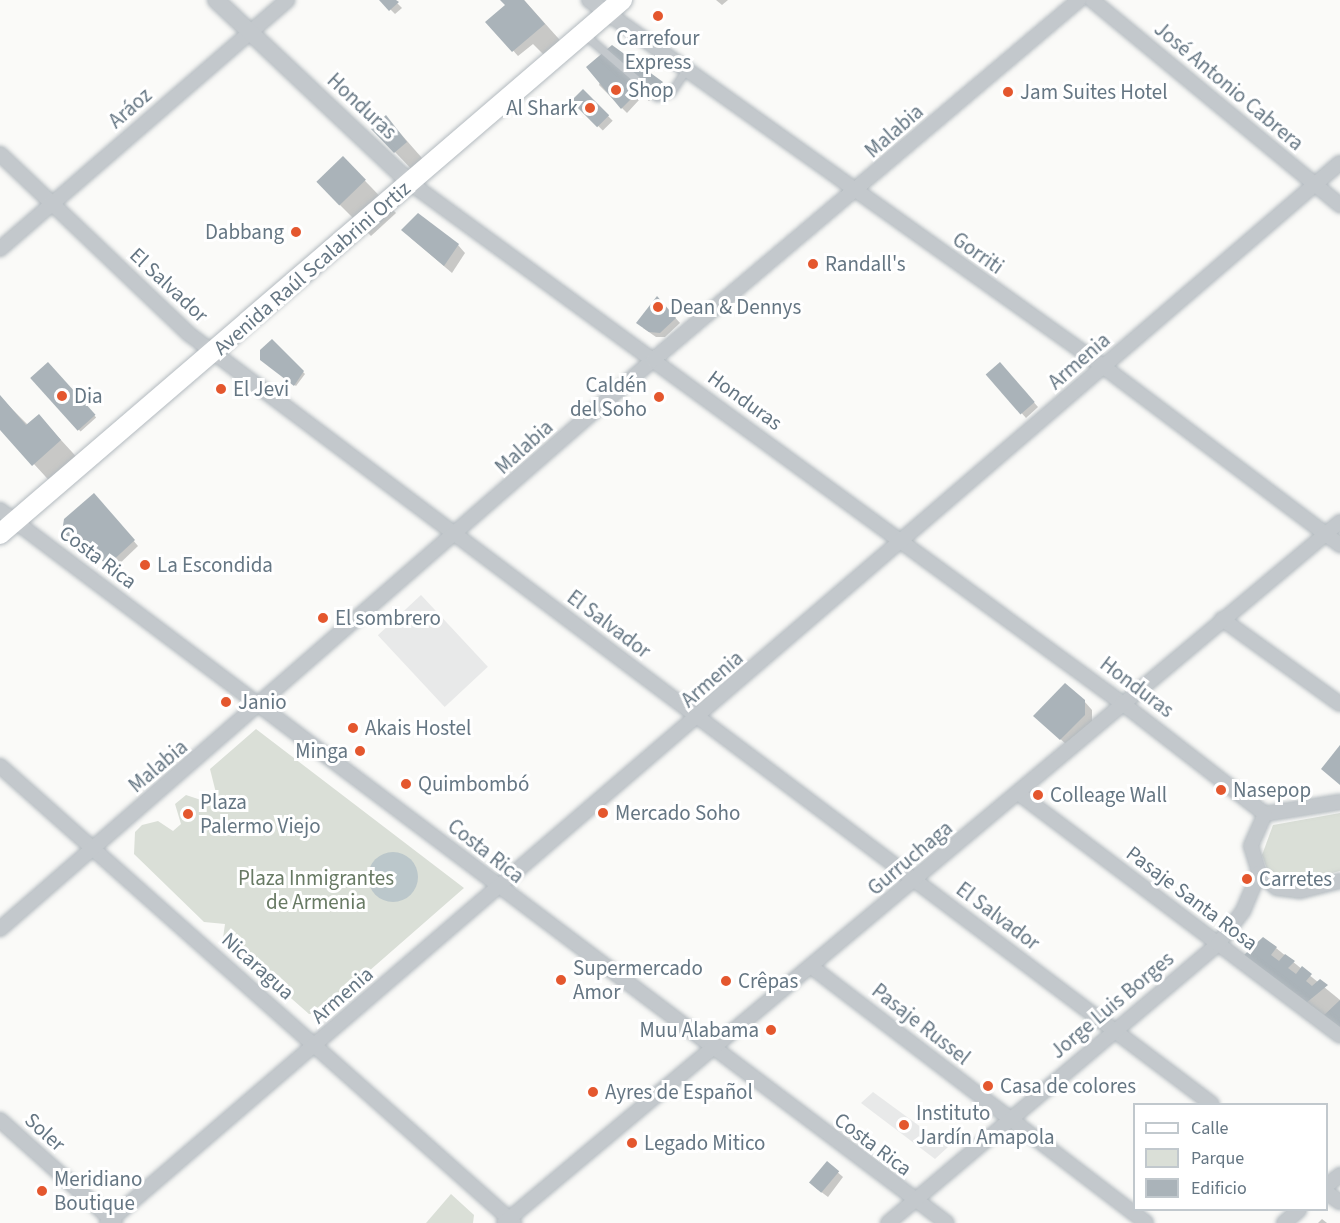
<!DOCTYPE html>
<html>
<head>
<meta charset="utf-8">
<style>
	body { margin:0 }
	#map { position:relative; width:1340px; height:1223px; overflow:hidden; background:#fafaf8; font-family:"Source Sans 3",sans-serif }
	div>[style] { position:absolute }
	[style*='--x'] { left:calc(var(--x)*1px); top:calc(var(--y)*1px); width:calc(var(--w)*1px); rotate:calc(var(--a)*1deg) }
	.built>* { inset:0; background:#e8e9e9; transform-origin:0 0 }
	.green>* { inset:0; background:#dadfd7 }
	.water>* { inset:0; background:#bbc7cb }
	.round { border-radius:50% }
	.shadow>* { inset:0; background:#0003; transform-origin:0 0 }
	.building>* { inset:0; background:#aab3b9; transform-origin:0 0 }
	.roads { filter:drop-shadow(0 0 2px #b3babf) drop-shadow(0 0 2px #b3babf) }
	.service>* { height:7px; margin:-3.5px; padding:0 3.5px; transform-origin:3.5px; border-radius:3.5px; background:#c3c8cc }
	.minor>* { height:14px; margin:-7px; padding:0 7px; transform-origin:7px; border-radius:7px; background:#c3c8cc }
	.tertiary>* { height:16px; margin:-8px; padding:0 8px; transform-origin:8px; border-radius:8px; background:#c3c8cc }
	.secondary>* { height:20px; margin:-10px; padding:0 10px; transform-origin:10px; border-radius:10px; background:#fff }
	.dots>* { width:16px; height:16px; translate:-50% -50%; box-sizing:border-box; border:3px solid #fff; border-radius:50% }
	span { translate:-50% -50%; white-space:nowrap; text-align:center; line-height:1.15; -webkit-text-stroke:6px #fff; paint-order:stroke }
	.poi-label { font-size:21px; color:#657683 }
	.left { translate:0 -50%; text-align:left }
	.right { translate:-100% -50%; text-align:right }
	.street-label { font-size:21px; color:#657683 }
	.park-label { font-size:21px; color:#687a64 }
	.legend { position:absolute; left:1133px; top:1103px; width:195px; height:108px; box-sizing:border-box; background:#fff; border:2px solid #c1c8cd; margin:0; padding:8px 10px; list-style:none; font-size:18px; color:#657683 }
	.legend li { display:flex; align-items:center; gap:12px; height:30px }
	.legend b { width:30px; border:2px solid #c1c8cd }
</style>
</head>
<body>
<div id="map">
	<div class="built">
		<i style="left:421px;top:595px;width:98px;height:59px;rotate:47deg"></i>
		<i style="clip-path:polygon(873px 1092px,948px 1147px,935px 1159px,861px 1103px)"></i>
	</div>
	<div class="green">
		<i style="clip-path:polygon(256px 729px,464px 888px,321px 1013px,309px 1014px,223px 938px,225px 924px,204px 922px,134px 854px,135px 832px,142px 825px,158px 821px,173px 831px,181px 824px,175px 804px,186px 795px,207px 802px,216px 793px,210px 769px)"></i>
		<i style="clip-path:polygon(1340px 813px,1340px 871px,1293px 883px,1267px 869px,1262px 855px,1273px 825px)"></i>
		<i style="clip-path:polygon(451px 1194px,474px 1215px,473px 1223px,426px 1223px)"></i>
	</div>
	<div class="water">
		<i class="round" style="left:368px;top:852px;width:50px;height:50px"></i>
	</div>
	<div class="shadow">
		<i style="clip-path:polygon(381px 0,394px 0,402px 8px,395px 14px)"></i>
		<i style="clip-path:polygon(502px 0,524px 0,567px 48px,551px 62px,533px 44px,518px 56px,488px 22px,507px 5px)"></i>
		<i style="clip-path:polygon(716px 0,728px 0,722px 5px)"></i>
		<i style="clip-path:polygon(612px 46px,664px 85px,649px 101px,610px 68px,639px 100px,627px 113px,599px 85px)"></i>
		<i style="left:583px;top:91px;width:42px;height:14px;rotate:45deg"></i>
		<i style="clip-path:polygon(386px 117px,429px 166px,418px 176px,395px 152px)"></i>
		<i style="clip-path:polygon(343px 158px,396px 213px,371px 236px,340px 205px)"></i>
		<i style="clip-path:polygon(411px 238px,458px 245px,465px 253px,452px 273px)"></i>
		<i style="clip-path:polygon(662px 303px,680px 323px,665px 337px,656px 337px,643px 328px)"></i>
		<i style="clip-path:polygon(272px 341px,305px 374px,296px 386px,264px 362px)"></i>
		<i style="left:48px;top:364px;width:72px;height:21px;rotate:48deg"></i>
		<i style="clip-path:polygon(1005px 369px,1038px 407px,1026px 418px,988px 375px)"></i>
		<i style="clip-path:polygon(0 397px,28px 425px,39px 416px,83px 464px,56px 488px,0 427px)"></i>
		<i style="clip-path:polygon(99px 500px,138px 546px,114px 569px,69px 536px)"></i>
		<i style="clip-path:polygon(1084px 701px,1092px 710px,1092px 724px,1069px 747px,1043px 723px)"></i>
		<i style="clip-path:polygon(1276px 948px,1340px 1000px,1340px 1032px,1246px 954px)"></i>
		<i style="clip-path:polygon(827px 1163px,843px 1177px,828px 1197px,816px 1188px)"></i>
		<i style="clip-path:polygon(1322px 1219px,1327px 1223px,1318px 1223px)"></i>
	</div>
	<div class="building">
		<i style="clip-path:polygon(379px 0,396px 0,399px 2px,389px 11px)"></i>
		<i style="clip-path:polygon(500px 0,524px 0,545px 24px,512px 52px,485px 22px,505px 5px)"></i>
		<i style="clip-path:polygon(612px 45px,663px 82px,646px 100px,637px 93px,621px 109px,586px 67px)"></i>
		<i style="left:583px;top:89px;width:37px;height:17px;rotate:45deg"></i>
		<i style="clip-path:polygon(386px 115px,407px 142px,394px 153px,371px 129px)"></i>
		<i style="left:343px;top:156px;width:33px;height:37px;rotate:46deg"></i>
		<i style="clip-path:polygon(418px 213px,459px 244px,444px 266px,401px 230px)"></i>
		<i style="clip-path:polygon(657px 296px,676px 318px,660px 333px,649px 332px,636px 323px)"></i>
		<i style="clip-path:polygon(272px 339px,304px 371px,294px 386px,260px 360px,260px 350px)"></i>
		<i style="left:48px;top:362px;width:71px;height:24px;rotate:48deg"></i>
		<i style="left:1000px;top:362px;width:53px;height:19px;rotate:49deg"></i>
		<i style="clip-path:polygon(0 395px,26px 425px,39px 414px,61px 440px,32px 466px,0 430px)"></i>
		<i style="clip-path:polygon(94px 493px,135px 540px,108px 565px,62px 532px,64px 519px)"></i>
		<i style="clip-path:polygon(1065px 683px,1085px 700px,1085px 715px,1060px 740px,1033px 716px)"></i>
		<i style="clip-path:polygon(1340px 745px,1340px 785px,1321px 769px)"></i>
		<i style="clip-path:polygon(1263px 937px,1277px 947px,1271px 955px,1279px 961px,1285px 954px,1295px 961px,1288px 968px,1296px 974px,1302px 966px,1312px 974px,1306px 981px,1312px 986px,1320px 979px,1328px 985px,1306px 1003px,1244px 955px)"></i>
		<i style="clip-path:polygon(1340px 1000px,1340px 1031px,1322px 1017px)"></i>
		<i style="left:827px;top:1161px;width:16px;height:28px;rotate:40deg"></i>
	</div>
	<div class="roads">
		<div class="service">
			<i style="--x:584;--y:34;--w:96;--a:40.8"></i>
			<i style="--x:657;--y:97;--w:15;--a:-20"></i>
			<i style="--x:671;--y:92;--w:25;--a:-56"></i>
		</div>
		<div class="minor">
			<i style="--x:589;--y:0;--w:632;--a:35.47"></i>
			<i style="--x:1104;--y:367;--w:296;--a:37"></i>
			<i style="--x:1092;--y:0;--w:322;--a:39.6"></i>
			<i style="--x:0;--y:154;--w:261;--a:43.6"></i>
			<i style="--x:189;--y:334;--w:1280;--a:36.97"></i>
			<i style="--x:409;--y:182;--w:883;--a:36.16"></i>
			<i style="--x:1122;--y:703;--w:181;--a:37.8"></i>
			<i style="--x:0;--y:249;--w:380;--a:-40.9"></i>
			<i style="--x:0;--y:510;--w:1185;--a:36.98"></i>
			<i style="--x:1222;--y:619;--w:145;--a:35.8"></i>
			<i style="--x:0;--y:766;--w:688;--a:41.64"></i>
			<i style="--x:1018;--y:793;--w:403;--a:37"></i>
			<i style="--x:1340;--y:802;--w:76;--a:170.9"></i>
			<i style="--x:1265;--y:814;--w:35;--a:114"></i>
			<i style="--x:1251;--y:846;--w:28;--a:73"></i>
			<i style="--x:1259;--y:873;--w:23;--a:40"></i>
			<i style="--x:1277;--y:888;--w:23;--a:7"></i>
			<i style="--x:1300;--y:891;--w:41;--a:-14"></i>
			<i style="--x:0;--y:929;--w:866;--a:-41.07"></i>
			<i style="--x:653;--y:360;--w:558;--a:-40.2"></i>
			<i style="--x:813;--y:968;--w:419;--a:37.4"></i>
			<i style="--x:0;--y:1120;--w:154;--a:41.8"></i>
			<i style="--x:1326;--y:1186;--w:18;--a:-38"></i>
			<i style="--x:1326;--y:1192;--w:17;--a:36"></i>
			<i style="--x:107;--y:1223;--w:1626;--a:-40.69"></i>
			<i style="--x:504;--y:1223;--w:1091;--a:-39.98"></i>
			<i style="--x:888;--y:1223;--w:432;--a:-40.2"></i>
			<i style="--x:1218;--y:944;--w:41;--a:-52.9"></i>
			<i style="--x:1243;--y:911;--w:41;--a:-67.2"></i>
			<i style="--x:1284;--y:1223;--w:20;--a:-41"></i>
		</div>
		<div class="tertiary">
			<i style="--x:216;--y:0;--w:265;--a:43.3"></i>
		</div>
		<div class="secondary">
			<i style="--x:0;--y:534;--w:820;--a:-40.65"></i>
		</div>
	</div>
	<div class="dots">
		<i style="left:658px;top:16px;background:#e4572e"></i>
		<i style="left:616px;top:90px;background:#e4572e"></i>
		<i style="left:1008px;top:92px;background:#e4572e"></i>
		<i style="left:590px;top:108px;background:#e4572e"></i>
		<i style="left:296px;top:232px;background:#e4572e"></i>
		<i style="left:813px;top:264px;background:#e4572e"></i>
		<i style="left:658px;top:307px;background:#e4572e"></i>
		<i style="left:221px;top:389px;background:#e4572e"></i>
		<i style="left:62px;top:396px;background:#e4572e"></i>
		<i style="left:659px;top:397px;background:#e4572e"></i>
		<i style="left:145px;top:565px;background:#e4572e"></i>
		<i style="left:323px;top:618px;background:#e4572e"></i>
		<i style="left:226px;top:702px;background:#e4572e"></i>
		<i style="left:353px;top:728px;background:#e4572e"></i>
		<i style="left:360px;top:751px;background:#e4572e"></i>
		<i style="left:406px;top:784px;background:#e4572e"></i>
		<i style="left:1221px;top:790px;background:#e4572e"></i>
		<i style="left:1038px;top:795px;background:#e4572e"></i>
		<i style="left:603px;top:813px;background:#e4572e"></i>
		<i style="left:188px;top:814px;background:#e4572e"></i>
		<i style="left:1247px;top:879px;background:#e4572e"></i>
		<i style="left:561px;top:980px;background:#e4572e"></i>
		<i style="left:726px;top:981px;background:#e4572e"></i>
		<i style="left:771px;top:1030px;background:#e4572e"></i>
		<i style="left:988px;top:1086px;background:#e4572e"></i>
		<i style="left:593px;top:1092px;background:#e4572e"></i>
		<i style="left:904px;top:1125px;background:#e4572e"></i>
		<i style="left:632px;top:1143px;background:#e4572e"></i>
		<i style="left:42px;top:1191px;background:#e4572e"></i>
	</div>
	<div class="poi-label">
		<span style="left:658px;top:50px">Carrefour<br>Express</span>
		<span class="left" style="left:628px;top:90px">Shop</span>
		<span class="left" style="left:1020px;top:92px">Jam Suites Hotel</span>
		<span class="right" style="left:578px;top:108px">Al Shark</span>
		<span class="right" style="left:284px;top:232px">Dabbang</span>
		<span class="left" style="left:825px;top:264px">Randall's</span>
		<span class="left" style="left:670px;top:307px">Dean &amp; Dennys</span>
		<span class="right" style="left:647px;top:397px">Caldén<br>del Soho</span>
		<span class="left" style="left:233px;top:389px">El Jevi</span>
		<span class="left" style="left:74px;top:396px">Dia</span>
		<span class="left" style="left:157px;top:565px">La Escondida</span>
		<span class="left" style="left:335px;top:618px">El sombrero</span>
		<span class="left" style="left:238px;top:702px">Janio</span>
		<span class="left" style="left:365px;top:728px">Akais Hostel</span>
		<span class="right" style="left:348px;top:751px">Minga</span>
		<span class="left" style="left:418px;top:784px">Quimbombó</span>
		<span class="left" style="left:1233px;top:790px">Nasepop</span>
		<span class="left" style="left:1050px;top:795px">Colleage Wall</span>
		<span class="left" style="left:200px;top:814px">Plaza<br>Palermo Viejo</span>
		<span class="left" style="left:615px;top:813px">Mercado Soho</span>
		<span class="left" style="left:1259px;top:879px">Carretes</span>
		<span class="left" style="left:573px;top:980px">Supermercado<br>Amor</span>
		<span class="left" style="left:738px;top:981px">Crêpas</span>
		<span class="right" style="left:759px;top:1030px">Muu Alabama</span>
		<span class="left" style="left:1000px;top:1086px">Casa de colores</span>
		<span class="left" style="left:605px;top:1092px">Ayres de Español</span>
		<span class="left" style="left:916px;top:1125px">Instituto<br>Jardín Amapola</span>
		<span class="left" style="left:644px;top:1143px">Legado Mitico</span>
		<span class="left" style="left:54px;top:1191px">Meridiano<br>Boutique</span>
	</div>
	<div class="street-label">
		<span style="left:1229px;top:86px;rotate:40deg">José Antonio Cabrera</span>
		<span style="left:362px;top:106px;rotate:43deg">Honduras</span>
		<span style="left:130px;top:108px;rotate:-41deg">Aráoz</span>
		<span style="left:894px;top:131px;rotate:-41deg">Malabia</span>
		<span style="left:978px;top:253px;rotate:35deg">Gorriti</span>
		<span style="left:312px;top:268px;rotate:-41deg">Avenida Raúl Scalabrini Ortiz</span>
		<span style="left:169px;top:285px;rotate:43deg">El Salvador</span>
		<span style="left:1079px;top:361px;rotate:-41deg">Armenia</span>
		<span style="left:745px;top:400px;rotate:36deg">Honduras</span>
		<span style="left:524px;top:447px;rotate:-42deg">Malabia</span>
		<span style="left:98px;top:557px;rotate:37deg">Costa Rica</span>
		<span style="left:609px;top:624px;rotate:37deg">El Salvador</span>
		<span style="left:712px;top:679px;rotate:-41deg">Armenia</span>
		<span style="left:1137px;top:687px;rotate:37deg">Honduras</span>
		<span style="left:158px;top:766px;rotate:-40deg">Malabia</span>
		<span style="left:486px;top:851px;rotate:38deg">Costa Rica</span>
		<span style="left:910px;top:858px;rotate:-40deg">Gurruchaga</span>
		<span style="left:1192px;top:898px;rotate:37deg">Pasaje Santa Rosa</span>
		<span style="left:998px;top:916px;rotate:37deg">El Salvador</span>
		<span style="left:258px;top:966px;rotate:42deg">Nicaragua</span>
		<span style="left:342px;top:995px;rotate:-41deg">Armenia</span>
		<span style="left:1112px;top:1005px;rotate:-40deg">Jorge Luis Borges</span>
		<span style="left:921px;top:1024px;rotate:38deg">Pasaje Russel</span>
		<span style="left:45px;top:1132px;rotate:42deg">Soler</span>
		<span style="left:873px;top:1144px;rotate:37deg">Costa Rica</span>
	</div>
	<div class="park-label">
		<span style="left:316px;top:890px">Plaza Inmigrantes<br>de Armenia</span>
	</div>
	<ul class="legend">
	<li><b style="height:8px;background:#fff"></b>Calle</li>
	<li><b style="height:16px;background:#dadfd7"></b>Parque</li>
	<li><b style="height:16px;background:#aab3b9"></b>Edificio</li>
	</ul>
</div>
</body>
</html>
